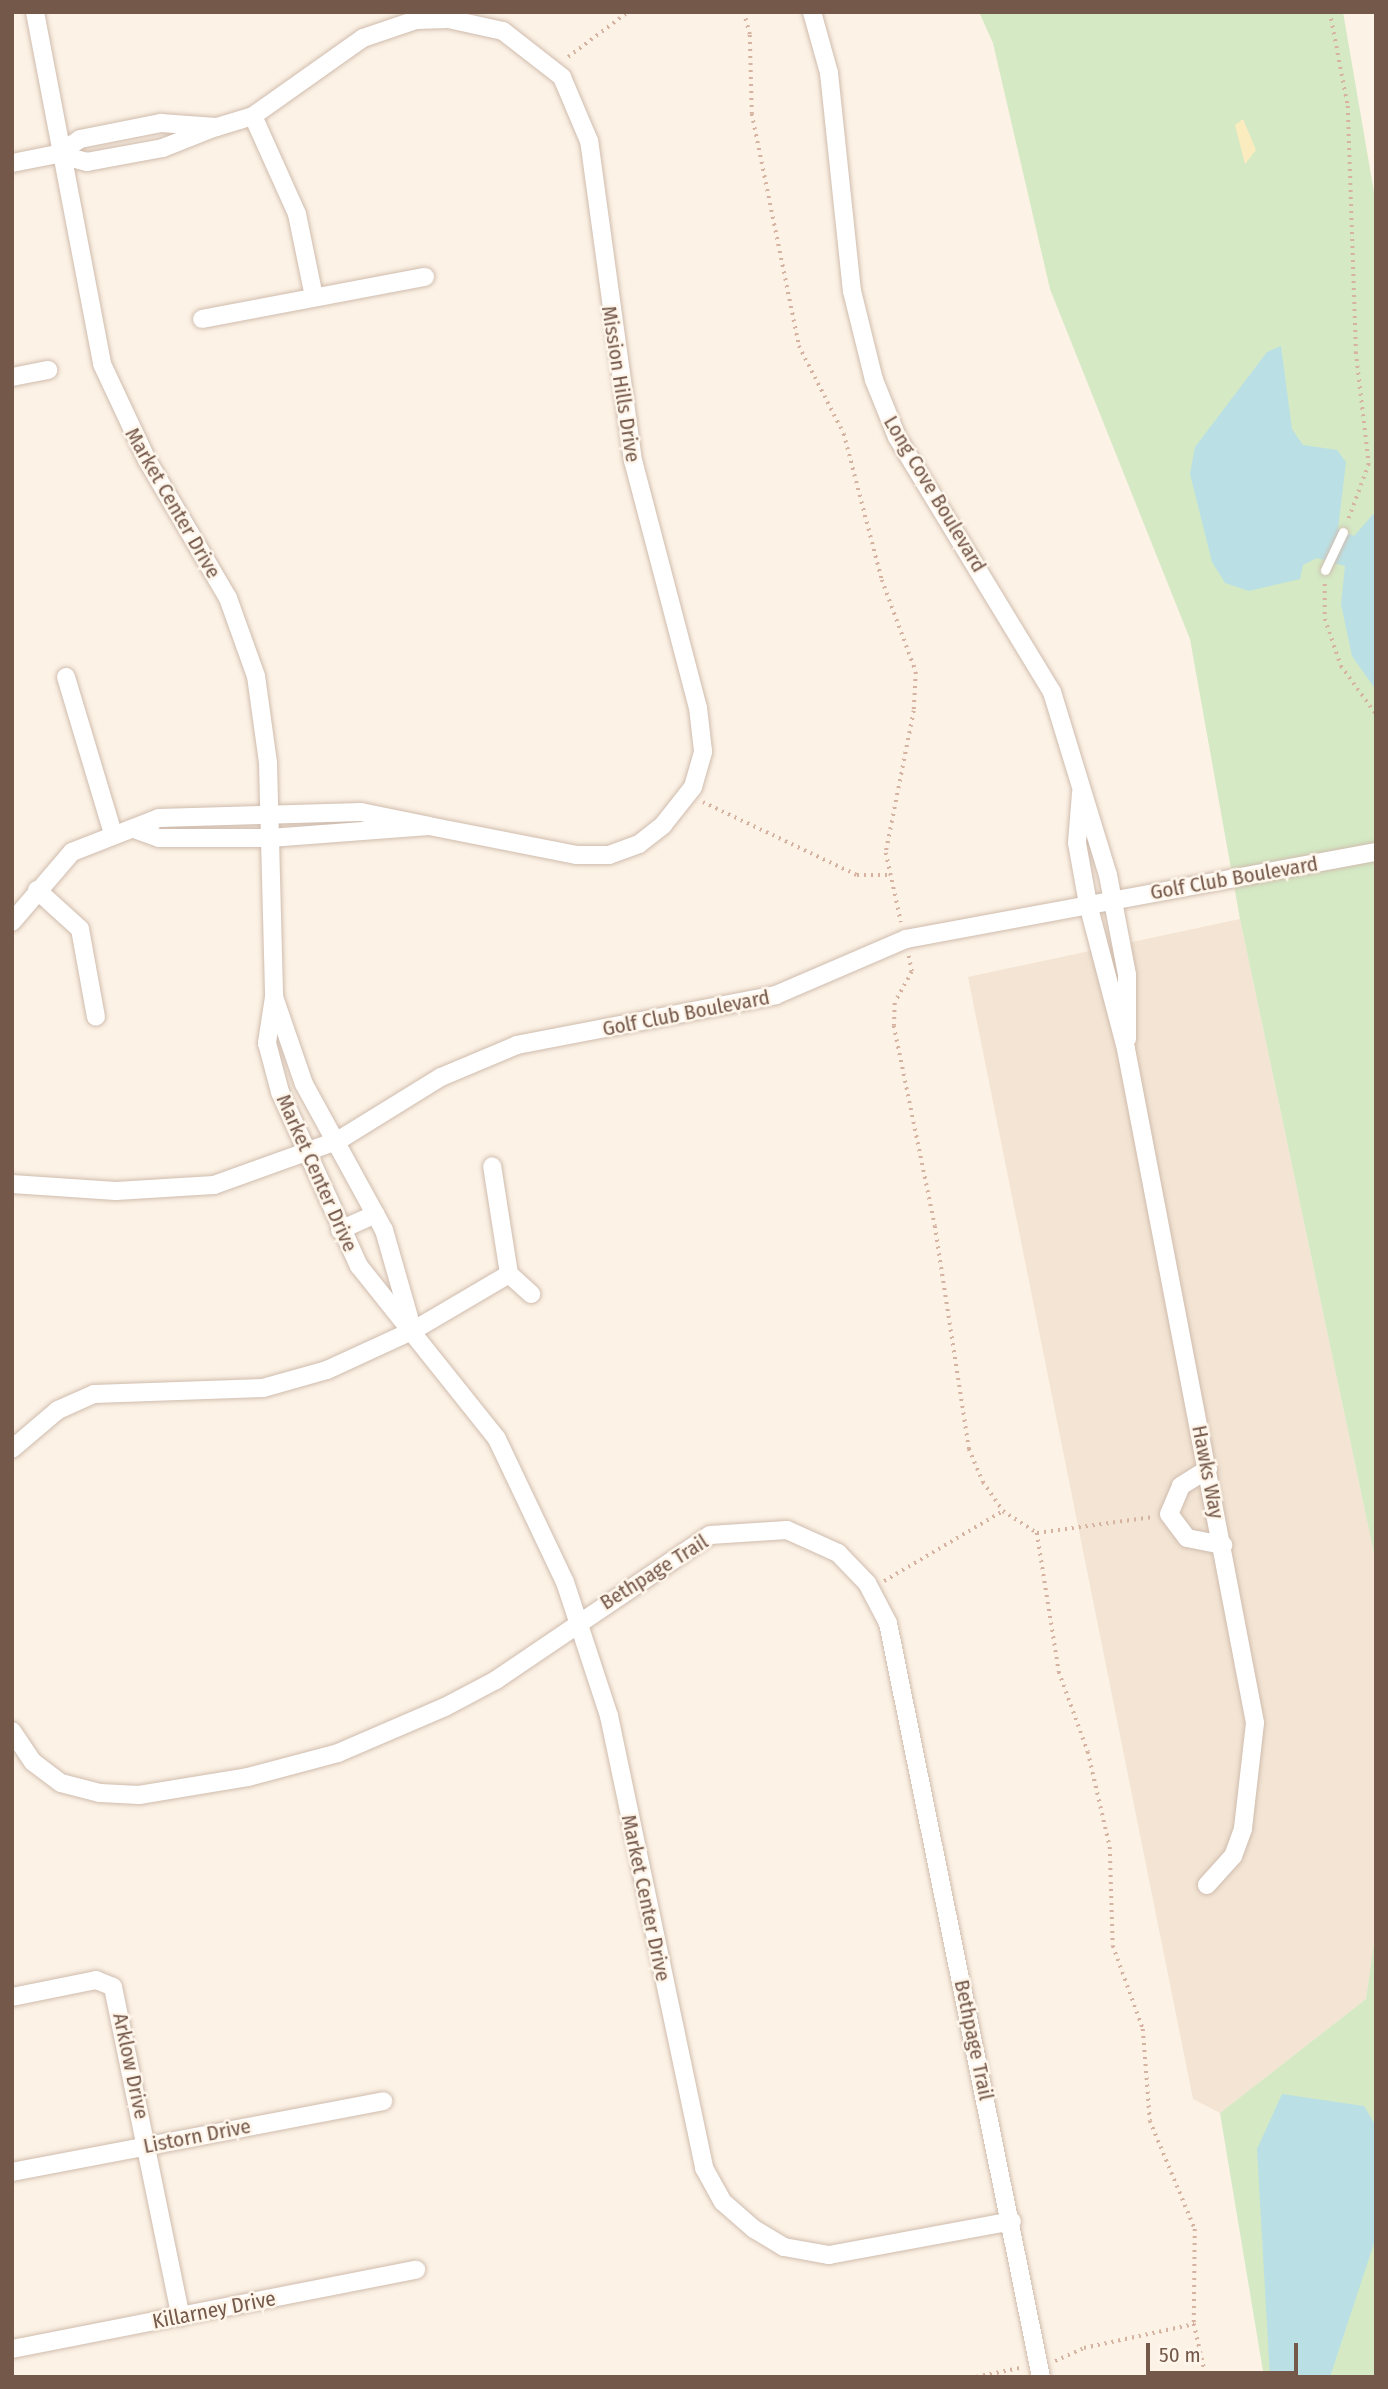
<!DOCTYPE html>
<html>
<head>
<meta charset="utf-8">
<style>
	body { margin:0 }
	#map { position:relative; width:1388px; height:2389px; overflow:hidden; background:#fcf2e5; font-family:"Fira Sans Condensed",sans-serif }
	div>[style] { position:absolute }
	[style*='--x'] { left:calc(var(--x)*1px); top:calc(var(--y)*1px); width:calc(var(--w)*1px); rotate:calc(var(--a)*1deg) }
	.residential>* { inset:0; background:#f3e4d3 }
	.green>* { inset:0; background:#d4e9c4 }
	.sand>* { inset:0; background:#fbecc0 }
	.water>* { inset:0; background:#bae0e5 }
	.path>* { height:3.5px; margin-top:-1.75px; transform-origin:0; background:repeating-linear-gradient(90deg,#d6b3a0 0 2px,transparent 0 7px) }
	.roads { filter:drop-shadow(0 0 2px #cfbcae) drop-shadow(0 0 2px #cfbcae) }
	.service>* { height:9px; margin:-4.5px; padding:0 4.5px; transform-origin:4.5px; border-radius:4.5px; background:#fff }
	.minor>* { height:18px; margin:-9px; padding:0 9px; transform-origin:9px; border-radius:9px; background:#fff }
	span { translate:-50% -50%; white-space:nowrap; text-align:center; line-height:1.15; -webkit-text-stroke:5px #fff6eb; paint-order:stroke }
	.street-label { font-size:21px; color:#74584a }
	.frame { position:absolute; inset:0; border:14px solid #74584a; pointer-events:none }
	.scale { position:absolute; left:1146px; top:2343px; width:152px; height:32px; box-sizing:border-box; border:4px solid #74584a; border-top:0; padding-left:9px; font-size:21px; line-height:24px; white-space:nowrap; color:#74584a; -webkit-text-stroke:5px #fff6eb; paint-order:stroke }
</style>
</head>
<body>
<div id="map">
	<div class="residential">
		<i style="clip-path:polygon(1240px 919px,1376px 1563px,1376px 1929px,1366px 1999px,1220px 2113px,1193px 2099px,968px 977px)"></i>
	</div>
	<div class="green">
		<i style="clip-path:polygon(979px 12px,1343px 12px,1376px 204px,1376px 1563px,1240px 919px,1190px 639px,1050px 289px,993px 43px)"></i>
		<i style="clip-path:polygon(1376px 1929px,1376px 2377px,1264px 2377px,1220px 2113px,1366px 1999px)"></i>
	</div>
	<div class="sand">
		<i style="clip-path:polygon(1243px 119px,1256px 150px,1245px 164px,1235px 125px)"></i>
	</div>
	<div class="water">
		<i style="clip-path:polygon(1281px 346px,1292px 429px,1303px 445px,1337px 450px,1346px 462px,1338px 529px,1354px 536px,1376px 511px,1376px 690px,1352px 656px,1341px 604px,1345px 566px,1317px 558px,1303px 565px,1300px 579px,1249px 591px,1225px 583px,1212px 562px,1190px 474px,1195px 447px,1267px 352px)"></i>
		<i style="clip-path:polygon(1282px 2094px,1364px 2106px,1376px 2126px,1376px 2237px,1330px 2377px,1270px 2377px,1257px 2149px)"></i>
	</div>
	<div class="path">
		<i style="--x:744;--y:12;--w:24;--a:75"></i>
		<i style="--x:750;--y:35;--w:79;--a:88.5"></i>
		<i style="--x:752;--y:114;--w:237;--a:78.5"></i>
		<i style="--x:799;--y:346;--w:99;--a:62.9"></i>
		<i style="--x:844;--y:434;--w:151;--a:75.4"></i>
		<i style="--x:882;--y:580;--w:98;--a:69.7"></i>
		<i style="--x:916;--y:672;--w:39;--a:93"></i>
		<i style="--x:914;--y:711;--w:145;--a:101.2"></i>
		<i style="--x:886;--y:853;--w:71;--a:77.7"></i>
		<i style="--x:1330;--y:12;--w:96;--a:79.2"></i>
		<i style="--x:1348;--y:106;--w:246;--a:88.1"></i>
		<i style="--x:1356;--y:352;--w:113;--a:83.4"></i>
		<i style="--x:1369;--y:464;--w:61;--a:110.2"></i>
		<i style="--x:568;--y:57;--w:75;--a:-36.9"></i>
		<i style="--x:1325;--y:584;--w:35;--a:90"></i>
		<i style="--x:1325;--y:619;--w:50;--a:71.2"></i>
		<i style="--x:1341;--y:666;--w:59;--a:53.9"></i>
		<i style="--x:703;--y:802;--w:170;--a:25.4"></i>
		<i style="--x:857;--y:875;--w:30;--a:0"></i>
		<i style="--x:909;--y:956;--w:16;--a:79"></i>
		<i style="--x:912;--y:972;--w:35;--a:119"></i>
		<i style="--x:895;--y:1003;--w:23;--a:92"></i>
		<i style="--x:894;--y:1026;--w:204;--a:78.4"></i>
		<i style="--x:935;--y:1226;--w:226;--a:81.3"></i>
		<i style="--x:969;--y:1449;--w:36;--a:67"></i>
		<i style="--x:983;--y:1482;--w:35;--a:55"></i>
		<i style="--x:1003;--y:1511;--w:40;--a:32.9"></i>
		<i style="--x:1037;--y:1533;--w:117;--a:-7.9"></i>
		<i style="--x:1037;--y:1533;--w:141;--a:81"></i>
		<i style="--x:1059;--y:1672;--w:85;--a:70.1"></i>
		<i style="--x:1088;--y:1752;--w:98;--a:77"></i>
		<i style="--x:1110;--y:1847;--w:99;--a:88.3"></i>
		<i style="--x:1113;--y:1946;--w:88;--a:70.1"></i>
		<i style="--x:1143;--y:2029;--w:92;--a:85.6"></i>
		<i style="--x:1150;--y:2121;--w:117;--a:67.4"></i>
		<i style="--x:1195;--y:2229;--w:95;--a:90.6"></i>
		<i style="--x:1194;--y:2324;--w:54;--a:77.2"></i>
		<i style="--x:884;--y:1581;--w:138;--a:-30.5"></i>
		<i style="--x:1055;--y:2361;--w:32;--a:-24"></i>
		<i style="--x:1084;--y:2348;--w:113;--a:-12.3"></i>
		<i style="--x:976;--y:2377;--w:45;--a:-11.6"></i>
	</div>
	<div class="roads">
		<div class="service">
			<i style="--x:1325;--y:570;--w:42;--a:-64.7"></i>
		</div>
		<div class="minor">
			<i style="--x:35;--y:12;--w:358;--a:79.2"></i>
			<i style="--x:102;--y:364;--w:106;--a:64.9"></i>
			<i style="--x:147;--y:460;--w:160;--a:59.6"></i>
			<i style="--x:228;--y:598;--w:83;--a:70.3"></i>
			<i style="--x:256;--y:676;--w:88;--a:82.1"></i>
			<i style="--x:268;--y:763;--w:234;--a:88.5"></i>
			<i style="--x:274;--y:997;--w:47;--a:98.7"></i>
			<i style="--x:267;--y:1043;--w:51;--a:75.1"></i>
			<i style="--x:280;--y:1092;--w:191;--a:65.6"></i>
			<i style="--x:359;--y:1266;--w:221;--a:51.4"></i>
			<i style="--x:497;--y:1439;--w:158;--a:64.6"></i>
			<i style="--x:565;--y:1582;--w:141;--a:71.8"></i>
			<i style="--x:609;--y:1716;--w:462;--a:78.1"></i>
			<i style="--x:704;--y:2168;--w:39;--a:61"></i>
			<i style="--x:723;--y:2202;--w:41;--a:41.1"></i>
			<i style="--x:754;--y:2229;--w:35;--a:31"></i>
			<i style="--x:784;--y:2247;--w:46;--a:10.1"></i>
			<i style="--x:829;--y:2255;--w:186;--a:-10.5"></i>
			<i style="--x:812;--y:12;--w:63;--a:74.4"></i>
			<i style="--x:829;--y:73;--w:219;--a:84"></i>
			<i style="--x:852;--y:291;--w:92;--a:76.1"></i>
			<i style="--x:874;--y:380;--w:61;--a:68"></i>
			<i style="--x:897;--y:437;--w:298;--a:58.7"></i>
			<i style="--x:1052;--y:692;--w:191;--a:73"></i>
			<i style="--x:1108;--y:875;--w:102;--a:79.2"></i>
			<i style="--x:1127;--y:975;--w:64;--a:90"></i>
			<i style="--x:253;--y:116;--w:107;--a:65.8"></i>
			<i style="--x:297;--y:214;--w:85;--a:78.4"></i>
			<i style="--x:12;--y:163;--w:47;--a:-11.1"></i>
			<i style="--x:58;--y:154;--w:27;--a:-34"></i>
			<i style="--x:80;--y:139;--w:83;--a:-11.2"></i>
			<i style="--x:161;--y:123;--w:55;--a:4.2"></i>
			<i style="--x:216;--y:127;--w:57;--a:158.4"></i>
			<i style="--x:163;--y:148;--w:77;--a:169.6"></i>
			<i style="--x:87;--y:162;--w:30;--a:-165"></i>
			<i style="--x:202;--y:319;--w:227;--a:-10.7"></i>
			<i style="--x:12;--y:377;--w:37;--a:-11"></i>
			<i style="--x:66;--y:677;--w:164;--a:73.3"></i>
			<i style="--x:1081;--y:793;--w:50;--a:94.6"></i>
			<i style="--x:1077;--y:843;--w:62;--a:79.8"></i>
			<i style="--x:1088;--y:904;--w:150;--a:75.3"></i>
			<i style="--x:1126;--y:1049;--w:686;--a:79.16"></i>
			<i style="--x:1255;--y:1723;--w:107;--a:96.5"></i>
			<i style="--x:1243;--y:1829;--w:29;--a:110"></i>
			<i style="--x:1233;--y:1856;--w:39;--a:132"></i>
			<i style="--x:137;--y:830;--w:23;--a:20"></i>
			<i style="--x:159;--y:838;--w:111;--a:0"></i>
			<i style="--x:270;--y:838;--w:159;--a:-4.3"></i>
			<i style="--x:429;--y:826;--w:151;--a:11.1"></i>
			<i style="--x:577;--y:855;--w:32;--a:0"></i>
			<i style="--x:609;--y:855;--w:32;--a:-20"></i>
			<i style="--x:639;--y:844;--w:31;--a:-38"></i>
			<i style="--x:663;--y:825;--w:48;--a:-51.7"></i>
			<i style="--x:693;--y:787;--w:37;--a:-74"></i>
			<i style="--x:703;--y:751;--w:43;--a:-96.6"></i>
			<i style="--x:698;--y:708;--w:255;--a:-104.7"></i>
			<i style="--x:633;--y:461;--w:323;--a:-97.8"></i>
			<i style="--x:589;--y:141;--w:69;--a:-112.9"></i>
			<i style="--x:562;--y:77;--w:75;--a:-142.1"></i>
			<i style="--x:503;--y:31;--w:56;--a:-167.7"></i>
			<i style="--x:448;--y:19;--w:32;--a:178"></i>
			<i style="--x:416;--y:20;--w:56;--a:161.2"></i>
			<i style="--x:363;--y:38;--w:135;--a:144.7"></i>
			<i style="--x:253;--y:116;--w:39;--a:163"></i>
			<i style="--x:37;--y:890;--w:58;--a:42.2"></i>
			<i style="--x:80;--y:929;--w:89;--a:79.7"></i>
			<i style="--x:12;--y:922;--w:92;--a:-49.4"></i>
			<i style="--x:72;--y:852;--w:93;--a:-21.3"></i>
			<i style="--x:159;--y:818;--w:202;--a:-1.7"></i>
			<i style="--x:361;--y:812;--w:69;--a:11.6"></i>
			<i style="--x:274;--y:997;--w:92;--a:71"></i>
			<i style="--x:304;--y:1084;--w:166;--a:61.3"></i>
			<i style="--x:384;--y:1230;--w:91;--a:74"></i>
			<i style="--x:12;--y:1184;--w:104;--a:3.9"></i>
			<i style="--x:116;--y:1191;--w:98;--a:-3.5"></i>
			<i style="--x:214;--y:1185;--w:133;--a:-19.8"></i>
			<i style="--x:339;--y:1140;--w:120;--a:-31.7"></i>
			<i style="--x:441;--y:1077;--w:82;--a:-22.8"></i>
			<i style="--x:517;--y:1045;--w:264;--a:-10.9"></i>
			<i style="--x:776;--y:995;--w:142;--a:-23.3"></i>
			<i style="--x:906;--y:939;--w:478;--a:-10.5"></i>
			<i style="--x:340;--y:1230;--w:39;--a:-24"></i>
			<i style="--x:509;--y:1274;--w:30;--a:42"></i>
			<i style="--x:12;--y:1449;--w:60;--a:-40.3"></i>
			<i style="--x:58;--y:1410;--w:39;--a:-24"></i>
			<i style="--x:94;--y:1394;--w:169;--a:-2"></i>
			<i style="--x:263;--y:1388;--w:66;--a:-15.7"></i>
			<i style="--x:327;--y:1370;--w:96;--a:-24.7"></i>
			<i style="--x:414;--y:1330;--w:110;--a:-30.5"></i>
			<i style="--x:509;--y:1274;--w:109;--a:-98.9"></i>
			<i style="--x:1208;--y:1469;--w:32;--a:148"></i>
			<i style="--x:1181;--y:1486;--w:30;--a:113"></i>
			<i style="--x:1169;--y:1514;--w:30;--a:53"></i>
			<i style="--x:1187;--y:1538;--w:37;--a:11"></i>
			<i style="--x:12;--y:1731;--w:37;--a:56"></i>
			<i style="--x:33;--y:1762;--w:35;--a:37"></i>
			<i style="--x:61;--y:1783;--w:40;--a:14.4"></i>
			<i style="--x:100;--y:1793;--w:39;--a:3"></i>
			<i style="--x:139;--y:1795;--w:110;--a:-9.4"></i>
			<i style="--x:248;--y:1777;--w:93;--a:-14.9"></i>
			<i style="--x:338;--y:1753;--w:116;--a:-23.3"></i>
			<i style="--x:445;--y:1707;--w:58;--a:-27.9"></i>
			<i style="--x:496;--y:1680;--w:258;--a:-34.1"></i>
			<i style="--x:710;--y:1535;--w:77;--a:-3.7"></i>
			<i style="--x:787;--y:1530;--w:56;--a:24.3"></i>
			<i style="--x:838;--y:1553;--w:42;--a:46"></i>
			<i style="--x:867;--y:1583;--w:45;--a:62.3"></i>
			<i style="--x:888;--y:1623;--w:769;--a:78.53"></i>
			<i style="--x:12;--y:1997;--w:86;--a:-11.4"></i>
			<i style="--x:96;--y:1980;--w:18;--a:22"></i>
			<i style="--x:113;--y:1987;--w:337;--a:78.4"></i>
			<i style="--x:12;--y:2172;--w:378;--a:-10.8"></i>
			<i style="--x:12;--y:2349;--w:412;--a:-11.1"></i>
		</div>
	</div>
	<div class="street-label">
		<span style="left:621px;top:384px;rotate:81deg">Mission Hills Drive</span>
		<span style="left:935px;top:494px;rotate:59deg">Long Cove Boulevard</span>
		<span style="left:173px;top:503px;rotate:60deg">Market Center Drive</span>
		<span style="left:1234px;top:878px;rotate:-10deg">Golf Club Boulevard</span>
		<span style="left:686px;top:1013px;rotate:-11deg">Golf Club Boulevard</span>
		<span style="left:317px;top:1173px;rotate:66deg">Market Center Drive</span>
		<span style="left:1208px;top:1472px;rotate:79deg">Hawks Way</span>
		<span style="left:654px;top:1572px;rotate:-32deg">Bethpage Trail</span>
		<span style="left:646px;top:1898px;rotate:78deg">Market Center Drive</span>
		<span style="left:974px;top:2040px;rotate:78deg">Bethpage Trail</span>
		<span style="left:131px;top:2066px;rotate:78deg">Arklow Drive</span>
		<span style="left:197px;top:2136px;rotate:-11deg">Listorn Drive</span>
		<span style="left:214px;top:2310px;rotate:-11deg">Killarney Drive</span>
	</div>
	<div class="frame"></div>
	<div class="scale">50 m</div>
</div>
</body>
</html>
